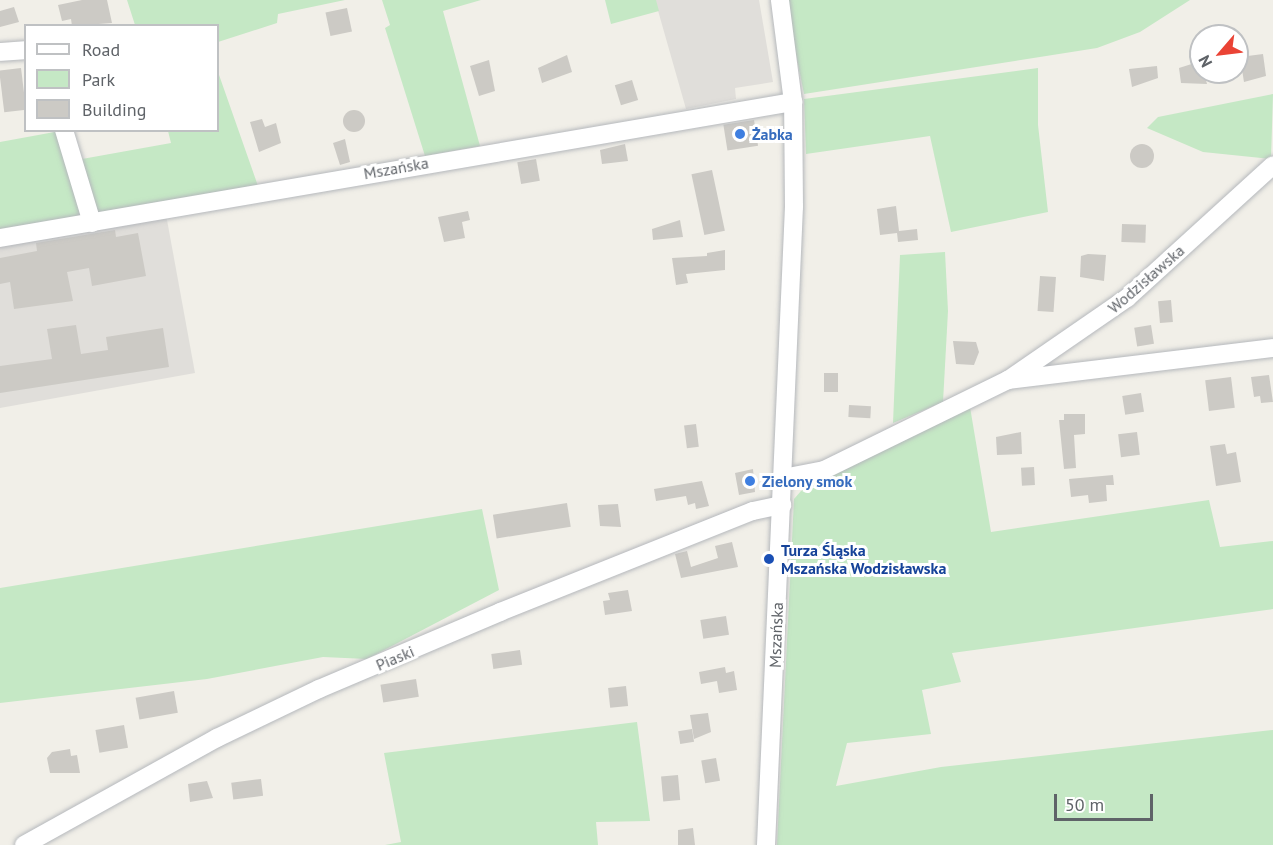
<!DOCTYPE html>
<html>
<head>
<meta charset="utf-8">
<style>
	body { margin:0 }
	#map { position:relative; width:1273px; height:845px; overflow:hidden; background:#f1efe8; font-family:"PT Sans",sans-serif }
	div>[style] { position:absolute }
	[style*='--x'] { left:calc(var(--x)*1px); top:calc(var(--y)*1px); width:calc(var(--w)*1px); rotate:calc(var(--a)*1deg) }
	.industrial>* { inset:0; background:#e0deda }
	.green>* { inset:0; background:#c5e8c5 }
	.building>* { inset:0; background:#cccac5; transform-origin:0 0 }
	.round { border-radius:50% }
	.roads { filter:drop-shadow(0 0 2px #b5b8bc) drop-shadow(0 0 2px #b5b8bc) }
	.minor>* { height:18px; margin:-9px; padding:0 9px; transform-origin:9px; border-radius:9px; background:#fff }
	.dots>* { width:16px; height:16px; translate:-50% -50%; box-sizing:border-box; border:3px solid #fff; border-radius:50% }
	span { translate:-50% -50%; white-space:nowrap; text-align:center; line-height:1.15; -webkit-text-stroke:6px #fff; paint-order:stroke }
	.shop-label { font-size:16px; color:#366cbe; font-weight:700 }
	.left { translate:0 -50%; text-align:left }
	.street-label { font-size:16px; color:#5f6368 }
	.transit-label { font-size:16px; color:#164399; font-weight:700 }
	.legend { position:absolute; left:24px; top:24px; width:195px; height:108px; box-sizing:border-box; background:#fff; border:2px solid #bfc1c3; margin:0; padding:8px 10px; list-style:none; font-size:18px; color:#5f6368 }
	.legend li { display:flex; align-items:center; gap:12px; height:30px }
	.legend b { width:30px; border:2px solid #bfc1c3 }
	.north { position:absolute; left:1189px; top:24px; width:60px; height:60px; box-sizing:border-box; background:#fff; border:2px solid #bfc1c3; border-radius:50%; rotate:242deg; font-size:16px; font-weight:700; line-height:24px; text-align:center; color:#5f6368 }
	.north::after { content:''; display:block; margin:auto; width:21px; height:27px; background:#ea4335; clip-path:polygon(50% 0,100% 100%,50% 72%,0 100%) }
	.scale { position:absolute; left:1054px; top:794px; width:99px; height:27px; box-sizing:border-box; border:3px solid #5f6368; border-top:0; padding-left:8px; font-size:18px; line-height:21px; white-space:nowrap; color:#5f6368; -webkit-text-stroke:4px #fff; paint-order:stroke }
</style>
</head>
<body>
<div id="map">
	<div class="industrial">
		<i style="clip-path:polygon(655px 0,759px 0,773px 82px,735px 88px,736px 99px,686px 109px)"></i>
		<i style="clip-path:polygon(165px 209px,195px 373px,0 408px,0 238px)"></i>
	</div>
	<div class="green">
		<i style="clip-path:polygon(127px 0,345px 0,278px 14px,277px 23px,218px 42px,218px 26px,135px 25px)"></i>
		<i style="clip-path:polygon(382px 0,481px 0,443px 11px,480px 146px,425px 156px,385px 28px,390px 25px)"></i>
		<i style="clip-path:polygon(605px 0,656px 0,659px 11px,611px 24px)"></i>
		<i style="clip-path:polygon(785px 0,1190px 0,1140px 32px,1097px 48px,804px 94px)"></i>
		<i style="clip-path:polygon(1038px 68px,1038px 125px,1048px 212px,951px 232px,930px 136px,806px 154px,804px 99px)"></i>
		<i style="clip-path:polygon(218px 72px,258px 186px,98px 215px,82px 159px,171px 143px,168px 131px,218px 130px)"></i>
		<i style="clip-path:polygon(1273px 94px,1271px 159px,1203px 152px,1147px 128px,1158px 117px)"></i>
		<i style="clip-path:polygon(60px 131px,87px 219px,0 233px,0 142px)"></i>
		<i style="clip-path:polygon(945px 252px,948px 311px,943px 402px,893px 423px,900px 255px)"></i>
		<i style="clip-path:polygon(970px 407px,991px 532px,1209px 500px,1220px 547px,1273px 541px,1273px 609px,952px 653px,961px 682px,922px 690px,931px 734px,847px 743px,836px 786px,941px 767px,1273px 730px,1273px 845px,777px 845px,794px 499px,801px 491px)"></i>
		<i style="clip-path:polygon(482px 509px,499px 590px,367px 659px,323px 657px,207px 679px,0 703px,0 588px)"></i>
		<i style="clip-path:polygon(637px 722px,650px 821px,596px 822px,598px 845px,385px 845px,401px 842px,384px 753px)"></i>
	</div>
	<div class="building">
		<i style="clip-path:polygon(82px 0,107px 0,112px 23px,72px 26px,71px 19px,62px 21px,58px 5px)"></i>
		<i style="clip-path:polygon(14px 7px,19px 22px,0 27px,0 11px)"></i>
		<i style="left:347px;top:8px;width:24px;height:22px;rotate:78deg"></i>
		<i style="clip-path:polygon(1263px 54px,1266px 76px,1244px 82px,1240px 57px)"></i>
		<i style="clip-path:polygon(567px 55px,572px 72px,542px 83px,538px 68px)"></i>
		<i style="clip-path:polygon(489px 60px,495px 91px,479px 96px,470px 66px)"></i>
		<i style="clip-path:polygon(1201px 61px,1207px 84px,1181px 83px,1179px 68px)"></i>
		<i style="clip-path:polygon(1157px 66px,1158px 78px,1132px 87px,1129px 69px)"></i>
		<i style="left:21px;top:68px;width:42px;height:22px;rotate:83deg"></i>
		<i style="left:632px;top:80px;width:21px;height:18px;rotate:73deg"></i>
		<i class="round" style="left:343px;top:110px;width:22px;height:22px"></i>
		<i style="clip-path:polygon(262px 119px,265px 127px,276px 123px,281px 143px,259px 152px,250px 122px)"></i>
		<i style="left:754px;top:120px;width:26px;height:31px;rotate:81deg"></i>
		<i style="clip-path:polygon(345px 139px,350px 162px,340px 165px,333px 143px)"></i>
		<i class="round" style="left:1130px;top:144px;width:24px;height:24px"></i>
		<i style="clip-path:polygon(625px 144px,628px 161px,602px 164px,600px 150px)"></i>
		<i style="left:536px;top:159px;width:22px;height:19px;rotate:80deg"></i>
		<i style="left:712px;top:170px;width:62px;height:21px;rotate:78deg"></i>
		<i style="clip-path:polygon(896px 206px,899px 231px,917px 229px,918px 240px,898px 242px,897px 233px,880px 235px,877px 209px)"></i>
		<i style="clip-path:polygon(468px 211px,470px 220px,462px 222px,465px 238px,444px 242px,438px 217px)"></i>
		<i style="clip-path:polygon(680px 220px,683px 237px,653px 240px,652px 229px)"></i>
		<i style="left:1122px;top:224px;width:24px;height:18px;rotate:2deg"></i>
		<i style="clip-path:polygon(115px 230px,116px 237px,138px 233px,146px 276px,92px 286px,89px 268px,67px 272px,73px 301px,14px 309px,10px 282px,0 284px,0 258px,37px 251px,36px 243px)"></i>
		<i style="clip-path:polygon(725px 250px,725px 270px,686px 274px,688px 283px,676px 285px,672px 258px,707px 256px,707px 253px)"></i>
		<i style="clip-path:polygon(1088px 254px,1106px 255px,1104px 281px,1080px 277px,1081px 256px)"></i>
		<i style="left:1040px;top:276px;width:16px;height:35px;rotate:4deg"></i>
		<i style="left:1171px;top:300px;width:22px;height:13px;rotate:85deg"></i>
		<i style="clip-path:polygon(76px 325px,81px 354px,108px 350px,106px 337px,163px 328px,169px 367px,0 393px,0 366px,52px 359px,47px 329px)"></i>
		<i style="left:1151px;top:325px;width:19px;height:17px;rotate:81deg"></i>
		<i style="clip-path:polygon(953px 341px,976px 342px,979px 352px,974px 365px,956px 364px)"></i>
		<i style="left:824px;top:373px;width:14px;height:19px"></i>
		<i style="clip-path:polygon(1269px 375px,1273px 402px,1261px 403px,1260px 396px,1254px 397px,1251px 377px)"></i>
		<i style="left:1231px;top:377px;width:31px;height:26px;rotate:83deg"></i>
		<i style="left:1141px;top:393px;width:19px;height:19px;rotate:81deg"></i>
		<i style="left:849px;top:405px;width:22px;height:12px;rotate:3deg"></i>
		<i style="clip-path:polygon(1064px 414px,1085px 414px,1085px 434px,1074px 435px,1076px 468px,1064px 469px,1059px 420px,1064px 420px)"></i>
		<i style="left:696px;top:424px;width:23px;height:12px;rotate:83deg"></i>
		<i style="clip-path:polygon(1021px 432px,1022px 454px,997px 455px,996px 437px)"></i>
		<i style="left:1137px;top:432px;width:23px;height:19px;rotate:83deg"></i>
		<i style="clip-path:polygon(1225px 444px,1227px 454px,1236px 452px,1241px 482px,1216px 486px,1210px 446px)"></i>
		<i style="left:1034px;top:467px;width:18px;height:13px;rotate:87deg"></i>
		<i style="clip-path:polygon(753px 469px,755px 492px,739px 495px,735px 473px)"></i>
		<i style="clip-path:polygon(1113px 475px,1114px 485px,1106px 485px,1107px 501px,1089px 503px,1088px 495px,1071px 497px,1069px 479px)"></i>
		<i style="clip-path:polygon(702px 481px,709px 506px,696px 509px,695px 503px,688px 505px,686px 496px,656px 501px,654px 489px)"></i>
		<i style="left:567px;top:503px;width:24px;height:75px;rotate:81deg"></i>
		<i style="clip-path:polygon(618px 504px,621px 527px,600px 526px,598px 505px)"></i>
		<i style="clip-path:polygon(732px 542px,738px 567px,681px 578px,675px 554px,687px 551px,691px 567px,718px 558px,715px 546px)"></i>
		<i style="clip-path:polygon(628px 590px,632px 611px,605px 615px,603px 601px,610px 600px,608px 593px)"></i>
		<i style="left:726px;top:616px;width:19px;height:26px;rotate:81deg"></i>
		<i style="left:520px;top:650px;width:15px;height:29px;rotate:82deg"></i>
		<i style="clip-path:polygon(725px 667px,726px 673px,734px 671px,737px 690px,719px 693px,717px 681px,701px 684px,699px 672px)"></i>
		<i style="left:416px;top:679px;width:18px;height:36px;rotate:81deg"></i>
		<i style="left:626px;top:686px;width:20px;height:18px;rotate:84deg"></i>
		<i style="left:174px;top:691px;width:22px;height:39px;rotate:80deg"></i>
		<i style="clip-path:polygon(708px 713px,711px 732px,694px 739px,690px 715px)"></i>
		<i style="left:124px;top:725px;width:23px;height:29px;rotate:80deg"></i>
		<i style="left:692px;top:729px;width:13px;height:14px;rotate:81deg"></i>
		<i style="clip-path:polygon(70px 749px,71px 756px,77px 755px,80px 773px,50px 773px,47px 758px,52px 752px)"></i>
		<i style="left:716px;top:758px;width:23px;height:15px;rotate:80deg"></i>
		<i style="left:678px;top:775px;width:25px;height:17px;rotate:85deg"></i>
		<i style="left:261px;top:779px;width:17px;height:30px;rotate:83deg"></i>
		<i style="clip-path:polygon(207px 781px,213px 798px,190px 802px,188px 784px)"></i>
		<i style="clip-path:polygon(693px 828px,695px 845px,678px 845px,678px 830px)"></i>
	</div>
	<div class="roads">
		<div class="minor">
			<i style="--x:0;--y:52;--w:26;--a:-4"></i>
			<i style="--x:64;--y:130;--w:97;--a:73.2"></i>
			<i style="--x:0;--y:238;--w:805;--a:-9.73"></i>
			<i style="--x:1008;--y:380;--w:267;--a:-6.9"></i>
			<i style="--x:783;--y:478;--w:42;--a:-11"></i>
			<i style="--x:824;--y:470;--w:205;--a:-26.1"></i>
			<i style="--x:1008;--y:380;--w:145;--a:-34.6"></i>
			<i style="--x:1127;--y:298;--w:197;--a:-42.3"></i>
			<i style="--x:24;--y:845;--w:221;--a:-29"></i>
			<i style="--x:217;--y:738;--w:113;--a:-25.7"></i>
			<i style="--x:319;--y:689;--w:197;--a:-23"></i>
			<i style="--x:500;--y:612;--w:272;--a:-21.8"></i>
			<i style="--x:753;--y:511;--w:30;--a:-12"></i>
			<i style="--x:766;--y:845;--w:639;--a:-87.49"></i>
			<i style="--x:794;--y:207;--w:105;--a:-90.5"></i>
			<i style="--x:793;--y:102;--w:103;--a:-97.3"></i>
		</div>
	</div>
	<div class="dots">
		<i style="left:740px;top:134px;background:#3f7fe0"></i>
		<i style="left:750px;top:481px;background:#3f7fe0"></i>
		<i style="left:769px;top:559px;background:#1a4fb4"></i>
	</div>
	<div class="shop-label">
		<span class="left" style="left:752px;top:134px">Żabka</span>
		<span class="left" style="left:762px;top:481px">Zielony smok</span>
	</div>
	<div class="street-label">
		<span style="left:396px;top:168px;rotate:-10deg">Mszańska</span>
		<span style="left:1146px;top:279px;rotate:-41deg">Wodzisławska</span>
		<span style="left:776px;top:635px;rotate:-88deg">Mszańska</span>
		<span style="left:395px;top:658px;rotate:-23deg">Piaski</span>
	</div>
	<div class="transit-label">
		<span class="left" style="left:781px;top:559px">Turza Śląska<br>Mszańska Wodzisławska</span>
	</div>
	<ul class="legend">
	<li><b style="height:8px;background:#fff"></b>Road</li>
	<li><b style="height:16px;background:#c5e8c5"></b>Park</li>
	<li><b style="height:16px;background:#cccac5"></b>Building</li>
	</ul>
	<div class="north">N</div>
	<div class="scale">50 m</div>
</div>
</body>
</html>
